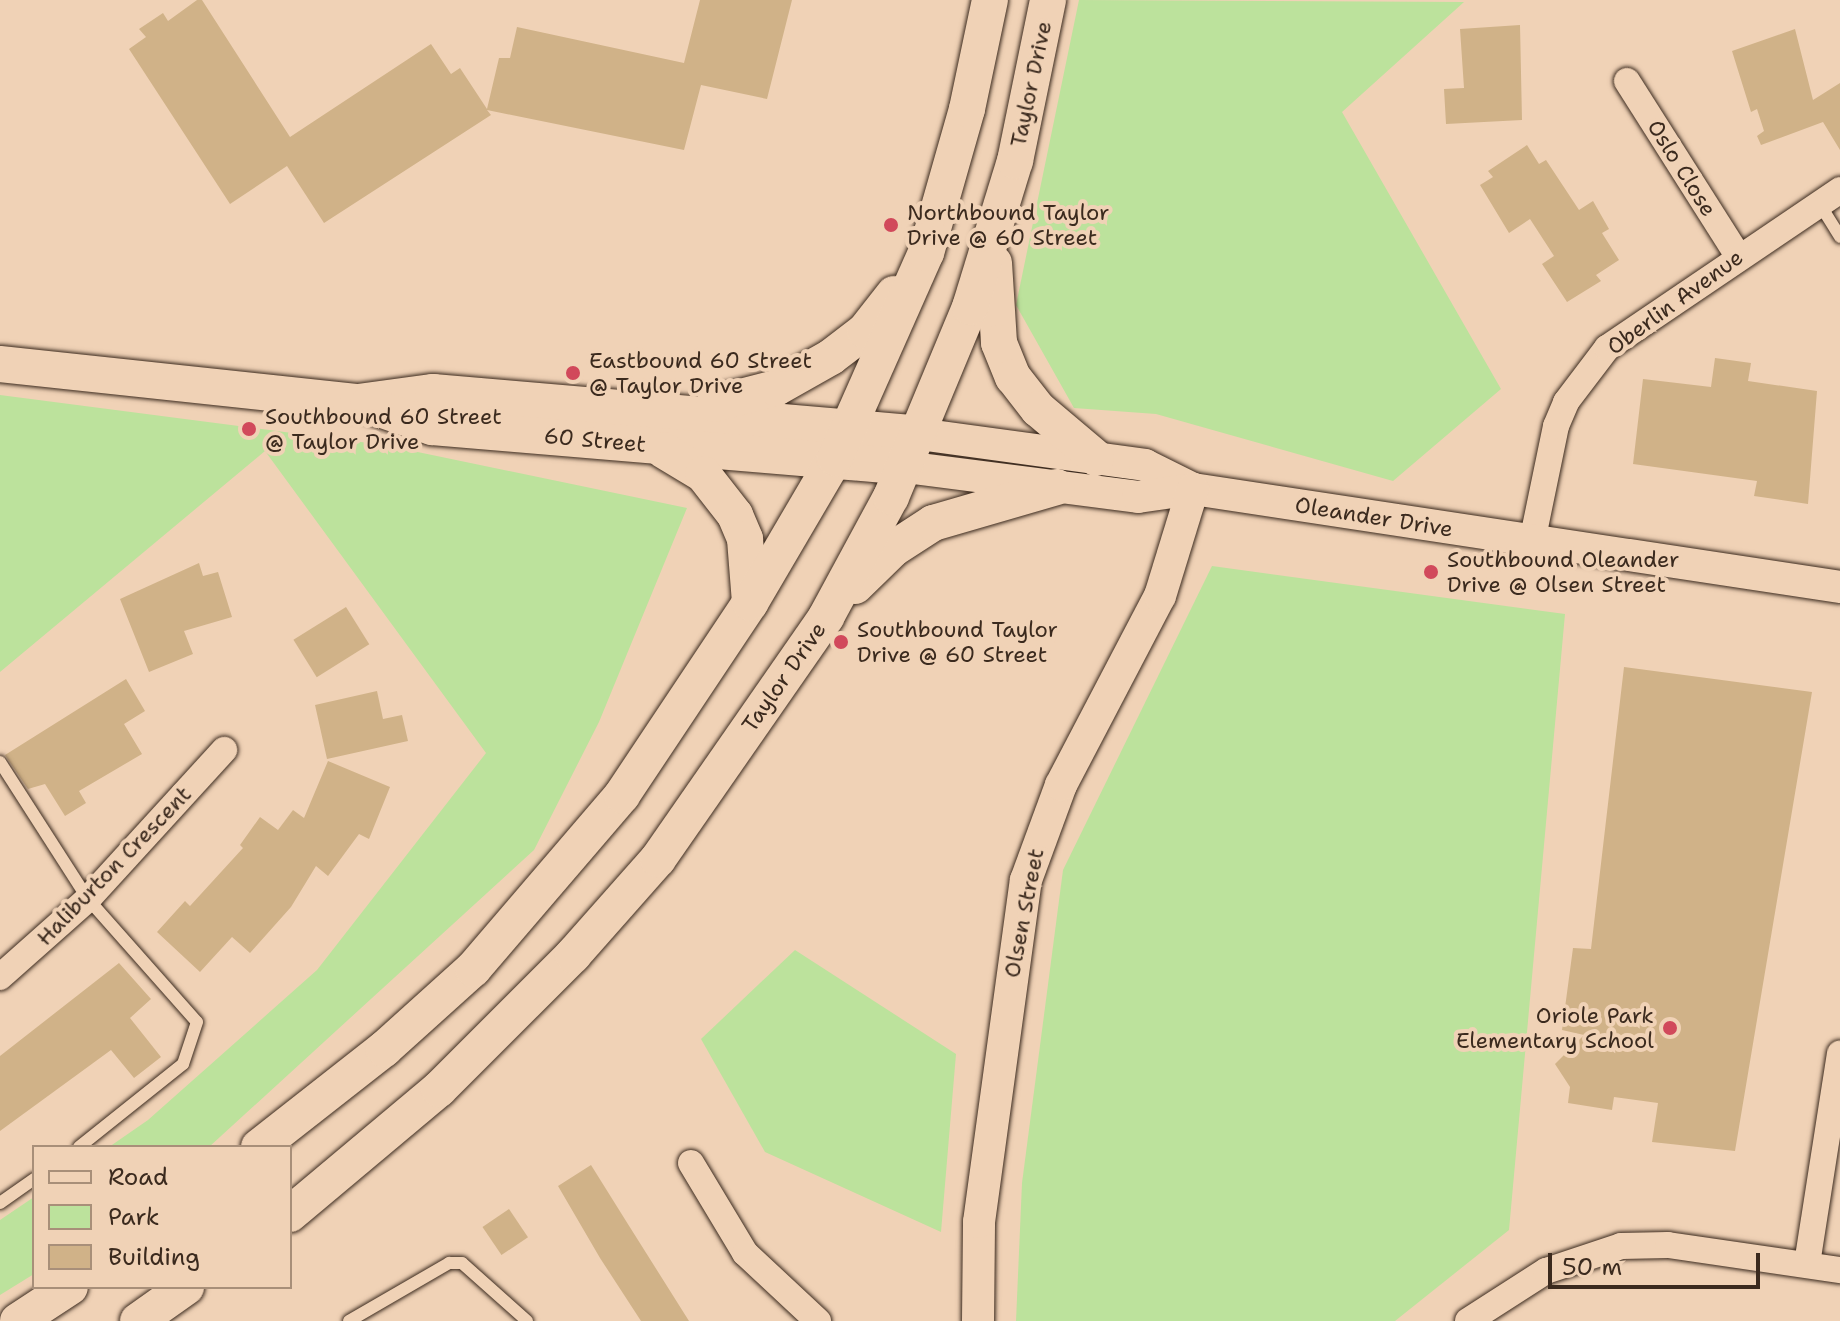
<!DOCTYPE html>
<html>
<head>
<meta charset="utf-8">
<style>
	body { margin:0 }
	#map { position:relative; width:1840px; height:1321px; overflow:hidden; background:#f0d2b6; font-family:"Shantell Sans",sans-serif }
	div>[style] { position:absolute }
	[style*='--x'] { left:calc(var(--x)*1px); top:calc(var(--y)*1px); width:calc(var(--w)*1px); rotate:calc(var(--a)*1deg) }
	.green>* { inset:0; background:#bce29c }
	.building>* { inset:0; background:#d0b288; transform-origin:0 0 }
	.roads { filter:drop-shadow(0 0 2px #3b2a1e) drop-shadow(0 0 2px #3b2a1e) }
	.service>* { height:12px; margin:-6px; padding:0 6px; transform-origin:6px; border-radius:6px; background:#f0d2b6 }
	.minor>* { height:26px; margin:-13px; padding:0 13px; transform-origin:13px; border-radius:13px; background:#f0d2b6 }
	.tertiary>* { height:32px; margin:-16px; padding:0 16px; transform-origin:16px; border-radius:16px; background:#f0d2b6 }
	.secondary>* { height:36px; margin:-18px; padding:0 18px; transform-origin:18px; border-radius:18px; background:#f0d2b6 }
	.dots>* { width:22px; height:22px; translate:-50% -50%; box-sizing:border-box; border:4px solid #f0d2b6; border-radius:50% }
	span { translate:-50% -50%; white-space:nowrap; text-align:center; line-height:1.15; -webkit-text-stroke:8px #f0d2b6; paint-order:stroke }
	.street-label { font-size:22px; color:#3b2a1e }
	.poi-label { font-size:22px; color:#3b2a1e }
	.left { translate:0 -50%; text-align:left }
	.right { translate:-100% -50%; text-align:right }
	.legend { position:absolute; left:32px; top:1145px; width:260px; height:144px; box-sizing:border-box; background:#f0d2b6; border:2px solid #a88f79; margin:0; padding:10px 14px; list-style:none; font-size:24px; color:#3b2a1e }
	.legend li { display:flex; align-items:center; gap:16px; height:40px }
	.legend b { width:40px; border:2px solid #a88f79 }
	.scale { position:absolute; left:1548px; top:1253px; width:212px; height:36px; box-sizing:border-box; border:4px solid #3b2a1e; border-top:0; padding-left:10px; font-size:24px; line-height:28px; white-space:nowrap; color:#3b2a1e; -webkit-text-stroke:6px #f0d2b6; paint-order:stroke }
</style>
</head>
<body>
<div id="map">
	<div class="green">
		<i style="clip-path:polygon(1079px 0,1464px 2px,1342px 112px,1501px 389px,1393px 481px,1156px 414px,1074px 408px,1016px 305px)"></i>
		<i style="clip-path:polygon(0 395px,384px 445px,687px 508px,599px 722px,534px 850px,209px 1147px,109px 1147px,148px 1120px,317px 970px,486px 753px,265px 451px,0 672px)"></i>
		<i style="clip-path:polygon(1212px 566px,1565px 614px,1509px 1230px,1395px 1321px,1016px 1321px,1022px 1183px,1063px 870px)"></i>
		<i style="clip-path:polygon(795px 950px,956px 1054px,941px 1232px,765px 1152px,701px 1039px)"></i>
		<i style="clip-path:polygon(34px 1197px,34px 1274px,0 1295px,0 1220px)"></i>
	</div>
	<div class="building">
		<i style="clip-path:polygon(197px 0,202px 0,290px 137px,431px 44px,451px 74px,460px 68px,487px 109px,499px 58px,510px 58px,517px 27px,684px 63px,700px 0,792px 0,767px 99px,701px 85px,684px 150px,487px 110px,491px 115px,324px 223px,287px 166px,230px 204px,129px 49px,146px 37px,139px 29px,163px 13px,168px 21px)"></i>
		<i style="clip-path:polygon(1520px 25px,1522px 120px,1446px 124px,1444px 89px,1464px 88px,1460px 29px)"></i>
		<i style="clip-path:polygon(1795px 29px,1813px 100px,1840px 83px,1840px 150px,1823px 122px,1761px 145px,1757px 136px,1764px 131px,1757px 109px,1751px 112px,1732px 51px)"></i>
		<i style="clip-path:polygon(1527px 145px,1539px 164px,1546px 160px,1579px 210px,1593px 201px,1609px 229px,1602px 233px,1619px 260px,1596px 275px,1601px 281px,1567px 302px,1542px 264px,1554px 256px,1530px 219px,1509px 233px,1480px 185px,1493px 177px,1488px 171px)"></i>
		<i style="clip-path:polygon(1715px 358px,1751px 363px,1748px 381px,1817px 391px,1808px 504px,1754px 496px,1757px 481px,1633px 464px,1643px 379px,1711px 387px)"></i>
		<i style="clip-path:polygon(199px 563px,203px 576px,218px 572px,232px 617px,184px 631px,193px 654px,149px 672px,120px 599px)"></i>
		<i style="left:346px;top:607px;width:44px;height:62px;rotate:58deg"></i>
		<i style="clip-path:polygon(1624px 667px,1812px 692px,1735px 1151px,1652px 1142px,1658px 1103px,1614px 1097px,1612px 1110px,1568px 1103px,1570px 1087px,1555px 1064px,1584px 1035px,1562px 1030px,1573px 948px,1591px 949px)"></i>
		<i style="clip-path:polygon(126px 679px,145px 711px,124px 724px,142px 754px,79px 791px,86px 803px,65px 816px,45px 784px,28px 789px,5px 755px)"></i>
		<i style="clip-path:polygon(377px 691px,383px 719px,402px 715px,408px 741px,327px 759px,315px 705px)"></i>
		<i style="clip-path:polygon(328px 761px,390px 787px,369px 839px,359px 834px,328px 876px,316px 866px,291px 907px,250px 953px,232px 937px,200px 972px,157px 932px,185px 901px,190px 906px,243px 848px,240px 845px,260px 817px,278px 830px,293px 810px,304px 818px)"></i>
		<i style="clip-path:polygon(119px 963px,151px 999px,130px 1018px,161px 1057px,134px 1078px,111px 1050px,0 1131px,0 1056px)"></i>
		<i style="clip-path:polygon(591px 1165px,626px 1221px,689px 1321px,641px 1321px,600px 1258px,558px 1186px)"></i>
		<i style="left:509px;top:1209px;width:34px;height:32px;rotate:56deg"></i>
	</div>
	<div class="roads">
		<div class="service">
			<i style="--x:1819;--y:203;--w:40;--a:58"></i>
			<i style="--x:0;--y:762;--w:163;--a:57.3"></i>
			<i style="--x:88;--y:899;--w:164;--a:48.5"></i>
			<i style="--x:197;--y:1022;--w:44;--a:108.4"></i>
			<i style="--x:183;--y:1064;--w:133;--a:141.4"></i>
			<i style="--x:0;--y:1203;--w:42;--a:-35.2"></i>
			<i style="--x:349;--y:1321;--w:116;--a:-30.1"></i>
			<i style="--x:449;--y:1263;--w:13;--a:0"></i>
			<i style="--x:462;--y:1263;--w:87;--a:41.7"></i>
		</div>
		<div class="minor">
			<i style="--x:1627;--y:81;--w:207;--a:57.6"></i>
			<i style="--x:1532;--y:542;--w:118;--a:-78.3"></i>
			<i style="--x:1556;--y:426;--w:26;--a:-67"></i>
			<i style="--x:1566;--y:402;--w:68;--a:-52.8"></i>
			<i style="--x:1607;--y:348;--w:282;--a:-34.1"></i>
			<i style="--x:0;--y:977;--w:118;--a:-41.6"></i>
			<i style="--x:88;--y:899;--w:202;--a:-47.6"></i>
			<i style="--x:691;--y:1163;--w:105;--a:59"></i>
			<i style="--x:745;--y:1253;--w:100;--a:43"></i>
			<i style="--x:1807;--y:1264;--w:213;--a:-81.1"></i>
			<i style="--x:1468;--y:1321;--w:93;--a:-32.7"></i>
			<i style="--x:1546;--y:1271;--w:79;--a:-18.4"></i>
			<i style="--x:1621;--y:1246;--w:47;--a:-1.2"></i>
			<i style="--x:1668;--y:1245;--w:174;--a:8.3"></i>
		</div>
		<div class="tertiary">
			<i style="--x:919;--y:434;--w:228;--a:7.8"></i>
			<i style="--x:1145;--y:465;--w:54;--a:26.6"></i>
			<i style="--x:1193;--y:489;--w:654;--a:8.61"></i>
			<i style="--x:905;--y:467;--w:235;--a:7.3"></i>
			<i style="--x:1138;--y:497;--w:56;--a:-8.3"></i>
			<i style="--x:978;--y:1321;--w:99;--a:-89.4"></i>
			<i style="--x:979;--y:1222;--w:345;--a:-82.2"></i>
			<i style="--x:1026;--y:880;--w:101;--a:-69.8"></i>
			<i style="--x:1061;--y:785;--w:213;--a:-62.4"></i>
			<i style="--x:1160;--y:596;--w:112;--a:-72.9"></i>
		</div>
		<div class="secondary">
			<i style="--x:994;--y:263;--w:80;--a:86.4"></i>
			<i style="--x:999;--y:343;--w:37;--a:68"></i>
			<i style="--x:1013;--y:377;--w:41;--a:52"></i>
			<i style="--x:1038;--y:409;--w:76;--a:40.2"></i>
			<i style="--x:0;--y:364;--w:360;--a:6.1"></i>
			<i style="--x:358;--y:402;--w:76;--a:-7.6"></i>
			<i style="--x:433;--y:392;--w:488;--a:4.9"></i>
			<i style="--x:714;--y:404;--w:64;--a:-14.5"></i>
			<i style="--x:776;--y:388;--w:63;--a:-29.4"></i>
			<i style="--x:831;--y:357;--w:43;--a:-37.4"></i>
			<i style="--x:865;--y:331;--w:47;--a:-51.9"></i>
			<i style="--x:368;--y:405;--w:68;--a:19"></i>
			<i style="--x:432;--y:427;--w:475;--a:4.8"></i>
			<i style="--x:663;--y:450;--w:47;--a:31"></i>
			<i style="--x:703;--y:474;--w:52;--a:52"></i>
			<i style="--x:735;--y:515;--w:26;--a:67"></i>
			<i style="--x:745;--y:539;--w:64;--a:85.5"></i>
			<i style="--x:855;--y:586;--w:53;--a:-44.2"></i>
			<i style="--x:893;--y:549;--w:48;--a:-33"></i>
			<i style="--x:933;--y:523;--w:129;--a:-16.2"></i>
			<i style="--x:259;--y:1147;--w:159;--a:-38.1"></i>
			<i style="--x:384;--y:1049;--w:120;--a:-42"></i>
			<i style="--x:473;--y:969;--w:229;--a:-49.4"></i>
			<i style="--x:622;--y:795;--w:231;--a:-56.3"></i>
			<i style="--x:750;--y:603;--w:168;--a:-59.6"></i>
			<i style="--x:835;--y:458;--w:224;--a:-66.1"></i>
			<i style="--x:926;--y:253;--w:150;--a:-74.1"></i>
			<i style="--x:967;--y:109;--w:111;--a:-78.1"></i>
			<i style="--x:290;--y:1214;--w:194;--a:-40"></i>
			<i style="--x:439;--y:1089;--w:190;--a:-45"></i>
			<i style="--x:573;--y:955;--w:128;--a:-48.5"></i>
			<i style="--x:658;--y:859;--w:295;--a:-55.2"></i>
			<i style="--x:826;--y:617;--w:136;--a:-61.6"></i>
			<i style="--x:891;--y:497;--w:206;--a:-67.4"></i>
			<i style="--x:970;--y:307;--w:153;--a:-72.9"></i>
			<i style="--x:1015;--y:161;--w:164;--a:-78.4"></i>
			<i style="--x:18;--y:1321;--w:62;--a:-33.2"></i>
			<i style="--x:138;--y:1321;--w:59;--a:-35.3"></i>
		</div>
	</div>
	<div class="dots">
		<i style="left:891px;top:225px;background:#d1495b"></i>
		<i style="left:573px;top:373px;background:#d1495b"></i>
		<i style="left:249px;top:429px;background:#d1495b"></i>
		<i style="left:1431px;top:572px;background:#d1495b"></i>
		<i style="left:841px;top:642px;background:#d1495b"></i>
		<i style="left:1670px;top:1028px;background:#d1495b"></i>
	</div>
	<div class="street-label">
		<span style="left:1031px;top:84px;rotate:-78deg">Taylor Drive</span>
		<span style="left:1682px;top:168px;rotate:58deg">Oslo Close</span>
		<span style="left:1675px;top:302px;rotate:-36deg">Oberlin Avenue</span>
		<span style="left:595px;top:440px;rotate:5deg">60 Street</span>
		<span style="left:1374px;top:517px;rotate:9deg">Oleander Drive</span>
		<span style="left:784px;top:677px;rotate:-55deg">Taylor Drive</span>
		<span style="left:114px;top:866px;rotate:-46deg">Haliburton Crescent</span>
		<span style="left:1024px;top:913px;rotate:-79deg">Olsen Street</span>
	</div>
	<div class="poi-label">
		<span class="left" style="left:907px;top:225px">Northbound Taylor<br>Drive @ 60 Street</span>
		<span class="left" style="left:589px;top:373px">Eastbound 60 Street<br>@ Taylor Drive</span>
		<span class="left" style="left:265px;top:429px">Southbound 60 Street<br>@ Taylor Drive</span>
		<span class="left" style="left:1447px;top:572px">Southbound Oleander<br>Drive @ Olsen Street</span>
		<span class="left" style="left:857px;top:642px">Southbound Taylor<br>Drive @ 60 Street</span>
		<span class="right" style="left:1654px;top:1028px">Oriole Park<br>Elementary School</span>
	</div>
	<ul class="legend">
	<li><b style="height:10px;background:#f0d2b6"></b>Road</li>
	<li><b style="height:22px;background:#bce29c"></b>Park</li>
	<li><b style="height:22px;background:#d0b288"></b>Building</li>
	</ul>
	<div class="scale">50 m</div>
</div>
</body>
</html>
